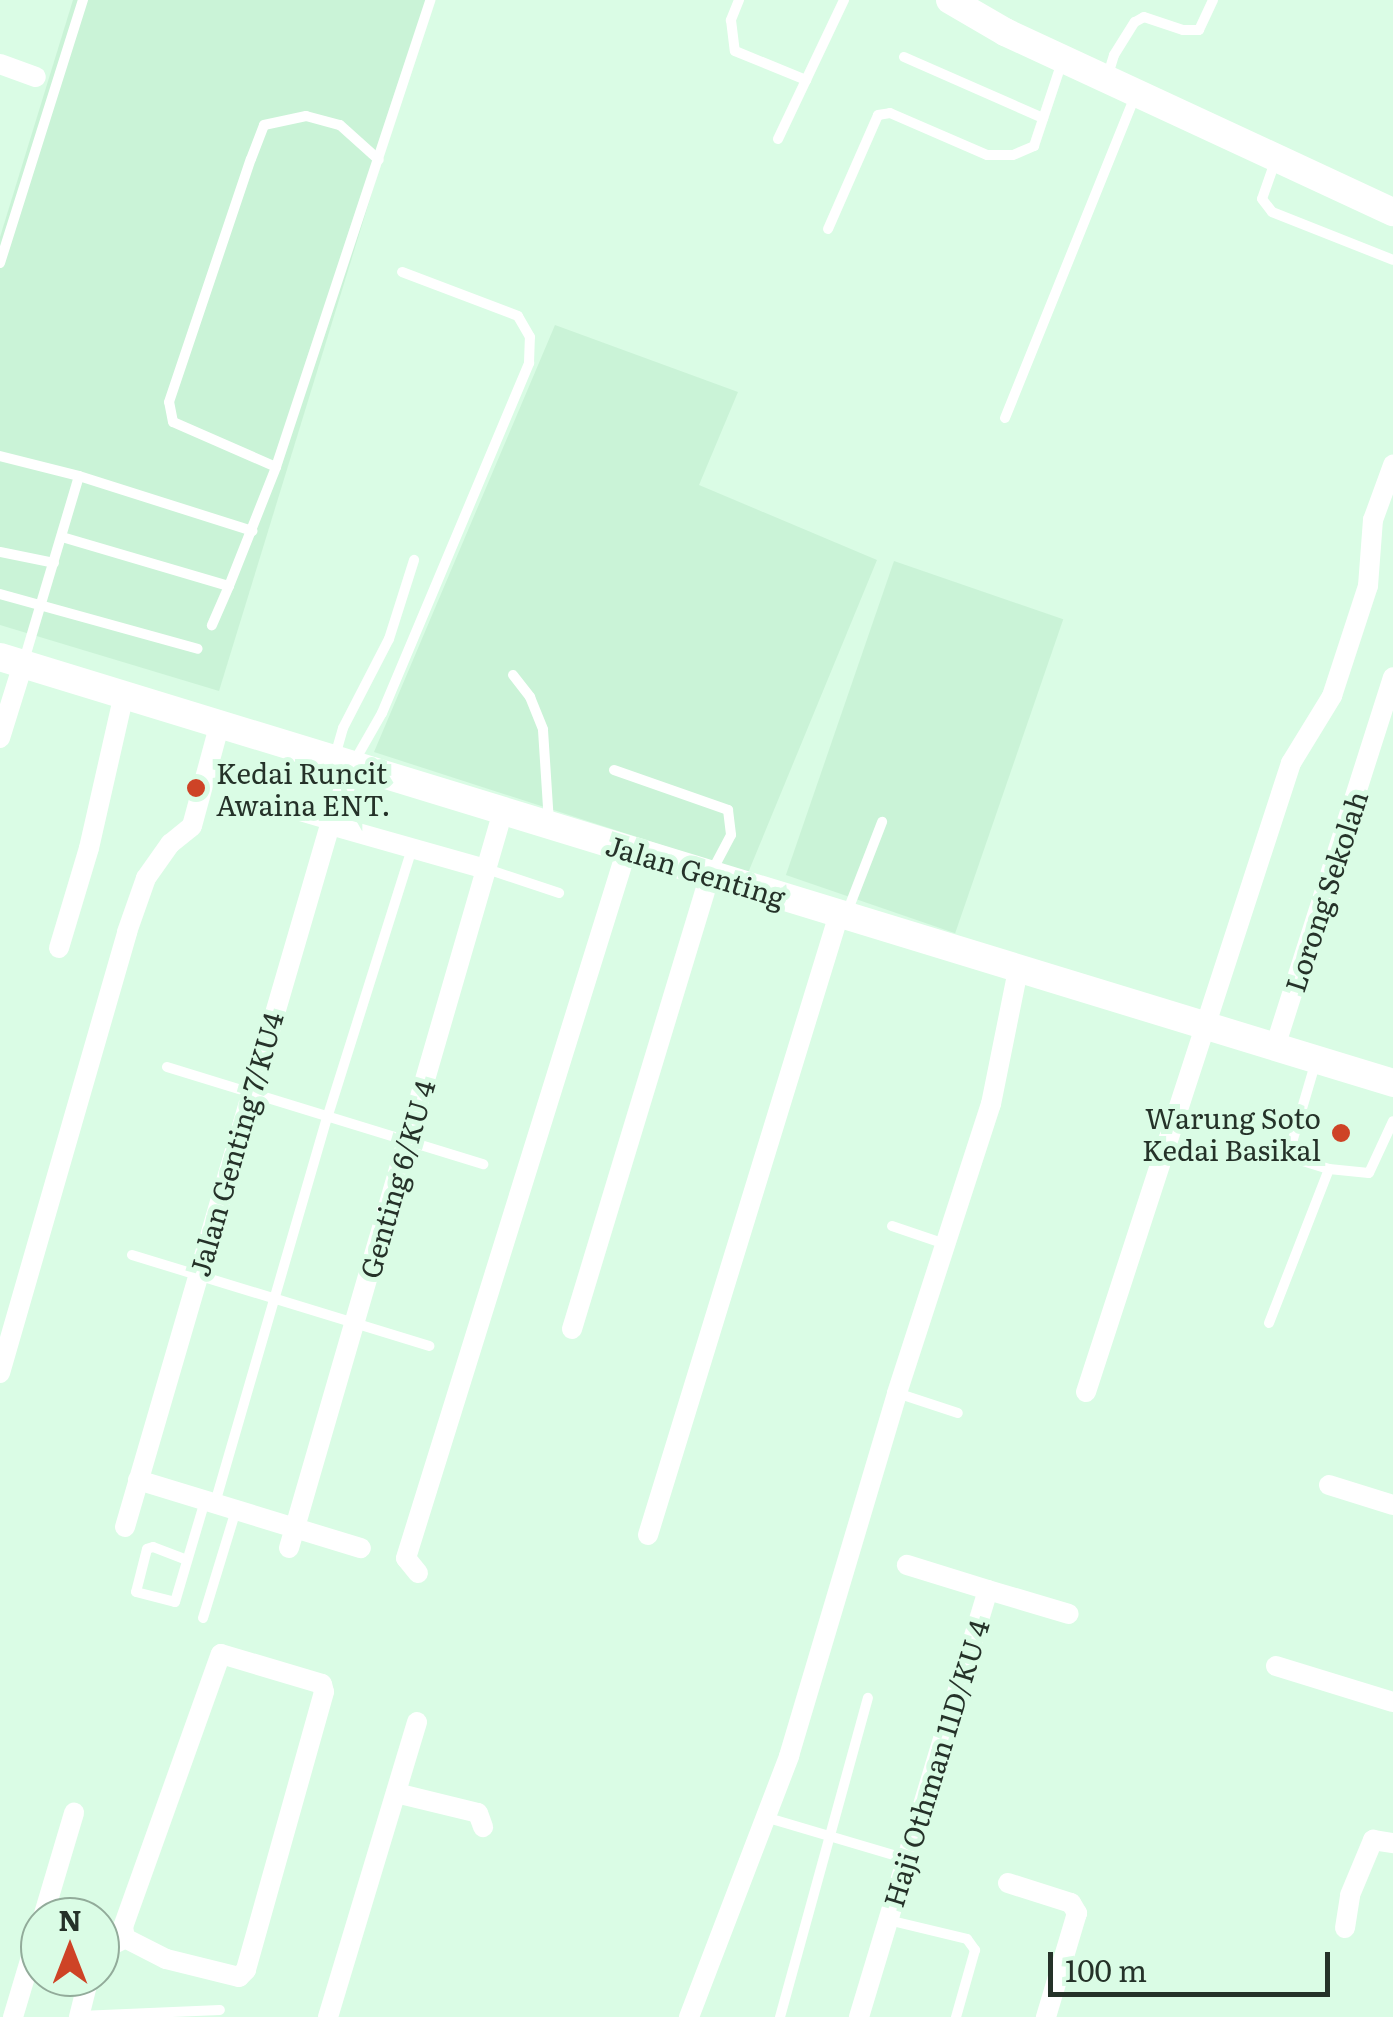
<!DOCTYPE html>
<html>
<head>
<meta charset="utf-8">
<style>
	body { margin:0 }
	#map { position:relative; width:1393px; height:2017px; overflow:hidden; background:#dafce5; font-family:Literata,serif }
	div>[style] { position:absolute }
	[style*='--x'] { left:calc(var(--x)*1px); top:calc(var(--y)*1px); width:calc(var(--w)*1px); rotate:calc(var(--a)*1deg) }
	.built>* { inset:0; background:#caf3d7; transform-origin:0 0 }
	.lane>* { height:10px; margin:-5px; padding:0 5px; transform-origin:5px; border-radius:5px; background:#fff }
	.street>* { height:20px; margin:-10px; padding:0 10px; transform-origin:10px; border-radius:10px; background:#fff }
	.secondary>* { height:28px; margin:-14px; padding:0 14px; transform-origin:14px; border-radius:14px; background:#fff }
	.dots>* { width:28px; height:28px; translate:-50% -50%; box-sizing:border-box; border:5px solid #dafce5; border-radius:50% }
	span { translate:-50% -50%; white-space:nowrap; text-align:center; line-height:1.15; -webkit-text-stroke:10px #dafce5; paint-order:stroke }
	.poi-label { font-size:28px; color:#253229 }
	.left { translate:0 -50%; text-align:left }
	.right { translate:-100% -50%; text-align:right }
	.street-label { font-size:28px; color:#253229 }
	.north { position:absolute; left:20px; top:1897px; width:100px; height:100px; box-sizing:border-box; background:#dafce5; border:2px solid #92ab9a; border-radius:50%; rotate:0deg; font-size:28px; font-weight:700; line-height:40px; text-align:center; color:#253229 }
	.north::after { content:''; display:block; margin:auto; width:35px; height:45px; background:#ce4326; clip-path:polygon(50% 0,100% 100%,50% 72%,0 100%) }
	.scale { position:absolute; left:1048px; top:1952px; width:282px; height:45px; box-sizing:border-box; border:5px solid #253229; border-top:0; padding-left:12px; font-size:30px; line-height:35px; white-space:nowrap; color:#253229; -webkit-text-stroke:8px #dafce5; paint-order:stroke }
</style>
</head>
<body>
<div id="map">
	<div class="built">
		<i style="clip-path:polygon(73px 0,431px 0,219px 691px,0 625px,0 237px)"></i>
		<i style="clip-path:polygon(555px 325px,738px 392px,699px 485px,877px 560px,748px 873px,374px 752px)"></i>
		<i style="left:894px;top:561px;width:179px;height:332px;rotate:19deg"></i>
	</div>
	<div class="lane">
		<i style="--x:739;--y:0;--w:22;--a:112"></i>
		<i style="--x:731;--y:20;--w:31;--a:83"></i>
		<i style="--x:735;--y:51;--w:77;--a:22.2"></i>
		<i style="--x:904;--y:57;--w:152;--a:23.7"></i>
		<i style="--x:1107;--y:78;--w:24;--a:-73"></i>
		<i style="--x:1114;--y:55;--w:39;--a:-58"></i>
		<i style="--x:1135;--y:22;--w:10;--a:-29"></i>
		<i style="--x:1144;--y:17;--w:41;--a:18.4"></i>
		<i style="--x:1183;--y:30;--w:16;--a:0"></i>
		<i style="--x:1199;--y:30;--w:33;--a:-65"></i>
		<i style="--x:778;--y:139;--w:154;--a:-64.6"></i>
		<i style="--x:1276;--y:159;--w:42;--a:109.3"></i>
		<i style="--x:1262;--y:199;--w:16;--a:52"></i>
		<i style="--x:1272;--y:212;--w:130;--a:21.6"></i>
		<i style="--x:828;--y:229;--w:124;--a:-66.3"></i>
		<i style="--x:878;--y:115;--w:12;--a:-9"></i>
		<i style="--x:890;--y:113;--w:106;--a:23.4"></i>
		<i style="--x:987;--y:155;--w:26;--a:0"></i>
		<i style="--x:1013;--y:155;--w:23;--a:-23"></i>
		<i style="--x:1034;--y:146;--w:92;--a:-71.6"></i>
		<i style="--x:0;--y:263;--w:276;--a:-72.5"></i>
		<i style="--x:1005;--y:418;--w:349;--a:-68"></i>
		<i style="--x:0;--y:456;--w:81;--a:14.2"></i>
		<i style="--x:79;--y:476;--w:192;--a:106.6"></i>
		<i style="--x:276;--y:467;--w:492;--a:-71.7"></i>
		<i style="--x:79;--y:476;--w:182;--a:17.6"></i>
		<i style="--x:62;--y:537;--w:174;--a:16.4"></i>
		<i style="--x:229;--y:586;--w:43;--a:113.6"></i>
		<i style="--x:0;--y:552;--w:55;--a:11.5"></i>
		<i style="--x:229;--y:586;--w:128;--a:-68.4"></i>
		<i style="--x:276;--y:467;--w:112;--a:-156.4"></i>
		<i style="--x:173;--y:422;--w:20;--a:-101"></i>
		<i style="--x:169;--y:402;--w:256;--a:-71.4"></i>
		<i style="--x:251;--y:159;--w:36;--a:-69"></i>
		<i style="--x:264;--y:125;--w:43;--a:-12.1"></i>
		<i style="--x:306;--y:116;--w:35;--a:15"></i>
		<i style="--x:340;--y:125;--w:52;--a:41.9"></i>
		<i style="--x:0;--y:594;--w:205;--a:15.5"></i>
		<i style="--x:513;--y:675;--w:28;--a:52"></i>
		<i style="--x:530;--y:697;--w:35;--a:68"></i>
		<i style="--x:543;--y:730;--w:94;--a:86.3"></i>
		<i style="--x:335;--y:756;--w:29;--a:-74"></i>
		<i style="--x:343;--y:728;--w:100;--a:-62.7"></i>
		<i style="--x:389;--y:639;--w:83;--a:-72.4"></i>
		<i style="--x:354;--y:762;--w:56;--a:-60.3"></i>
		<i style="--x:382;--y:713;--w:380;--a:-67.2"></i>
		<i style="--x:529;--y:363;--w:26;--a:-88"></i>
		<i style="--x:530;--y:337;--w:24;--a:-120"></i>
		<i style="--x:518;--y:316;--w:124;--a:-159.2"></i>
		<i style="--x:614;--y:770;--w:121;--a:19.3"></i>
		<i style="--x:728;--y:810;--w:25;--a:83"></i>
		<i style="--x:731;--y:835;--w:43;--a:117.8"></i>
		<i style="--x:262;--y:805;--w:71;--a:16.4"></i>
		<i style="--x:487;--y:869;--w:76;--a:18.4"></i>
		<i style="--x:846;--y:915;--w:100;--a:-68.8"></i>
		<i style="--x:1316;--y:1061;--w:81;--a:106.4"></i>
		<i style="--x:1293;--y:1139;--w:19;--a:90"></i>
		<i style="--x:1293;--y:1158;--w:38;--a:17"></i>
		<i style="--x:1329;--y:1169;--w:40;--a:5.7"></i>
		<i style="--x:1369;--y:1173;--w:57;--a:-65.2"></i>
		<i style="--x:167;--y:1067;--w:331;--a:17.1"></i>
		<i style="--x:892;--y:1226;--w:56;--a:18.8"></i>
		<i style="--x:132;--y:1255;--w:311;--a:17"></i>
		<i style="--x:1269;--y:1323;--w:165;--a:-68.7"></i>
		<i style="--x:897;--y:1393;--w:64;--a:18.2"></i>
		<i style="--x:215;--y:1503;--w:404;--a:-73.8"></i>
		<i style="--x:328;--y:1115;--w:280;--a:-72.5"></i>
		<i style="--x:187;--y:1560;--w:36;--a:-159"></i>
		<i style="--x:153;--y:1547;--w:6;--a:162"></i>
		<i style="--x:147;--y:1549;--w:44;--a:104.3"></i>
		<i style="--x:136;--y:1592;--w:40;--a:14.4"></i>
		<i style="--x:175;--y:1602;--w:105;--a:-73.5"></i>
		<i style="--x:203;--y:1618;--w:113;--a:-73"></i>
		<i style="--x:765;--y:1817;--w:148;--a:16.5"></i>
		<i style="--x:888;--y:1920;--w:81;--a:13.5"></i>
		<i style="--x:967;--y:1939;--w:14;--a:54"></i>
		<i style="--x:975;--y:1950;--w:70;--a:105.8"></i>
		<i style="--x:80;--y:2016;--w:140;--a:-2.5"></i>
		<i style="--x:780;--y:2017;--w:331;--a:-74.6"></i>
	</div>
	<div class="street">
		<i style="--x:0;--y:64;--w:38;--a:20"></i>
		<i style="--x:0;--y:738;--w:77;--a:-72.7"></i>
		<i style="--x:330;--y:825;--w:162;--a:15.8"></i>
		<i style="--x:59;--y:948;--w:104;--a:-73.3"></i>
		<i style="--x:89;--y:848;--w:158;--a:-77.2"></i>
		<i style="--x:1275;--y:1047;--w:388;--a:-72.3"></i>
		<i style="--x:572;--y:1329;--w:475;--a:-73.1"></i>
		<i style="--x:0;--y:1373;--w:459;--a:-73.9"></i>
		<i style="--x:127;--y:932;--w:57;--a:-70.6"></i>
		<i style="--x:146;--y:878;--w:42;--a:-54.8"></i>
		<i style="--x:170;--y:844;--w:28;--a:-39"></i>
		<i style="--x:192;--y:826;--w:107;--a:-74.8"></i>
		<i style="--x:1086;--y:1392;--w:662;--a:-71.95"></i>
		<i style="--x:1291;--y:763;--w:79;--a:-58.5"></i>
		<i style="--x:1332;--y:696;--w:116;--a:-71.9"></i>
		<i style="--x:1368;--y:586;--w:66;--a:-85.7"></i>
		<i style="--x:1373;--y:520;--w:59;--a:-70"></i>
		<i style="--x:138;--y:1480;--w:233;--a:17"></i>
		<i style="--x:1329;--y:1485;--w:67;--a:17.4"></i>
		<i style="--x:125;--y:1527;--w:731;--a:-73.72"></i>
		<i style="--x:330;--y:825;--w:66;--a:-68.8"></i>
		<i style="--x:648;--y:1535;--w:650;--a:-72.9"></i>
		<i style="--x:289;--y:1548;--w:767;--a:-73.81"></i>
		<i style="--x:418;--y:1573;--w:19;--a:-129"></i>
		<i style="--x:406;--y:1558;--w:743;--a:-72.69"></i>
		<i style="--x:988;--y:1590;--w:84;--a:16.5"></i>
		<i style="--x:221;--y:1654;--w:105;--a:16.5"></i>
		<i style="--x:322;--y:1684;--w:8;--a:76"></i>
		<i style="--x:324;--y:1692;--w:289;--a:105.7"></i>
		<i style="--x:246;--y:1970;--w:10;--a:135"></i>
		<i style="--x:239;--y:1977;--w:75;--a:-166.1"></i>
		<i style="--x:166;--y:1959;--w:46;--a:-152.9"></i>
		<i style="--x:125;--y:1938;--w:11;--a:-100"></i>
		<i style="--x:123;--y:1927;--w:290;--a:-70.3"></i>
		<i style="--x:1276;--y:1666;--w:122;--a:17.1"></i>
		<i style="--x:396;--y:1793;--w:84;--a:13.7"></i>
		<i style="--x:478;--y:1813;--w:15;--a:70"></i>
		<i style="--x:1008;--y:1883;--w:66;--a:17.6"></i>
		<i style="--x:1071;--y:1903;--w:12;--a:59"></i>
		<i style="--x:1077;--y:1913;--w:109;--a:106.6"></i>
		<i style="--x:43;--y:1917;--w:109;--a:-73.4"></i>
		<i style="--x:1345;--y:1928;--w:33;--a:-81"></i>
		<i style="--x:1350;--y:1895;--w:60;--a:-67.3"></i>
		<i style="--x:1373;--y:1840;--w:20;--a:9"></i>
		<i style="--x:100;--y:1951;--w:28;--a:-27"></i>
		<i style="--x:13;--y:2017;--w:94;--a:-73.3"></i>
		<i style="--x:79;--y:2017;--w:41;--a:-76"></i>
		<i style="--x:328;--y:2017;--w:308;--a:-73.2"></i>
		<i style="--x:689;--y:2017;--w:280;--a:-69"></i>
		<i style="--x:789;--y:1756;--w:379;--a:-73.4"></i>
		<i style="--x:897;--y:1393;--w:304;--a:-72"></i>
		<i style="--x:991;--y:1104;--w:137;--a:-78.6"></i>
		<i style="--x:859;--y:2017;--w:446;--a:-73.2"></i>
		<i style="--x:988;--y:1590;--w:85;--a:-162.8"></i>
	</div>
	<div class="secondary">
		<i style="--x:950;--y:0;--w:64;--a:30.2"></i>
		<i style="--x:1005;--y:32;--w:428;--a:24.9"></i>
		<i style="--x:0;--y:657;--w:1457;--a:17"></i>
	</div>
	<div class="dots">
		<i style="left:196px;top:788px;background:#ce4326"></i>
		<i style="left:1341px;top:1133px;background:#ce4326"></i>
	</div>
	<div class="poi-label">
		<span class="left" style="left:216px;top:788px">Kedai Runcit<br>Awaina ENT.</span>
		<span class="right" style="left:1321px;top:1133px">Warung Soto<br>Kedai Basikal</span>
	</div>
	<div class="street-label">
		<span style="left:696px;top:870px;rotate:17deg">Jalan Genting</span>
		<span style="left:1325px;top:891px;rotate:-72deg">Lorong Sekolah</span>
		<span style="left:235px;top:1144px;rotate:-74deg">Jalan Genting 7/KU4</span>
		<span style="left:396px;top:1179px;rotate:-74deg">Genting 6/KU 4</span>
		<span style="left:935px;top:1763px;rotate:-73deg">Haji Othman 11D/KU 4</span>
	</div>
	<div class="north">N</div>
	<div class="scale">100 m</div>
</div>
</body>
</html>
